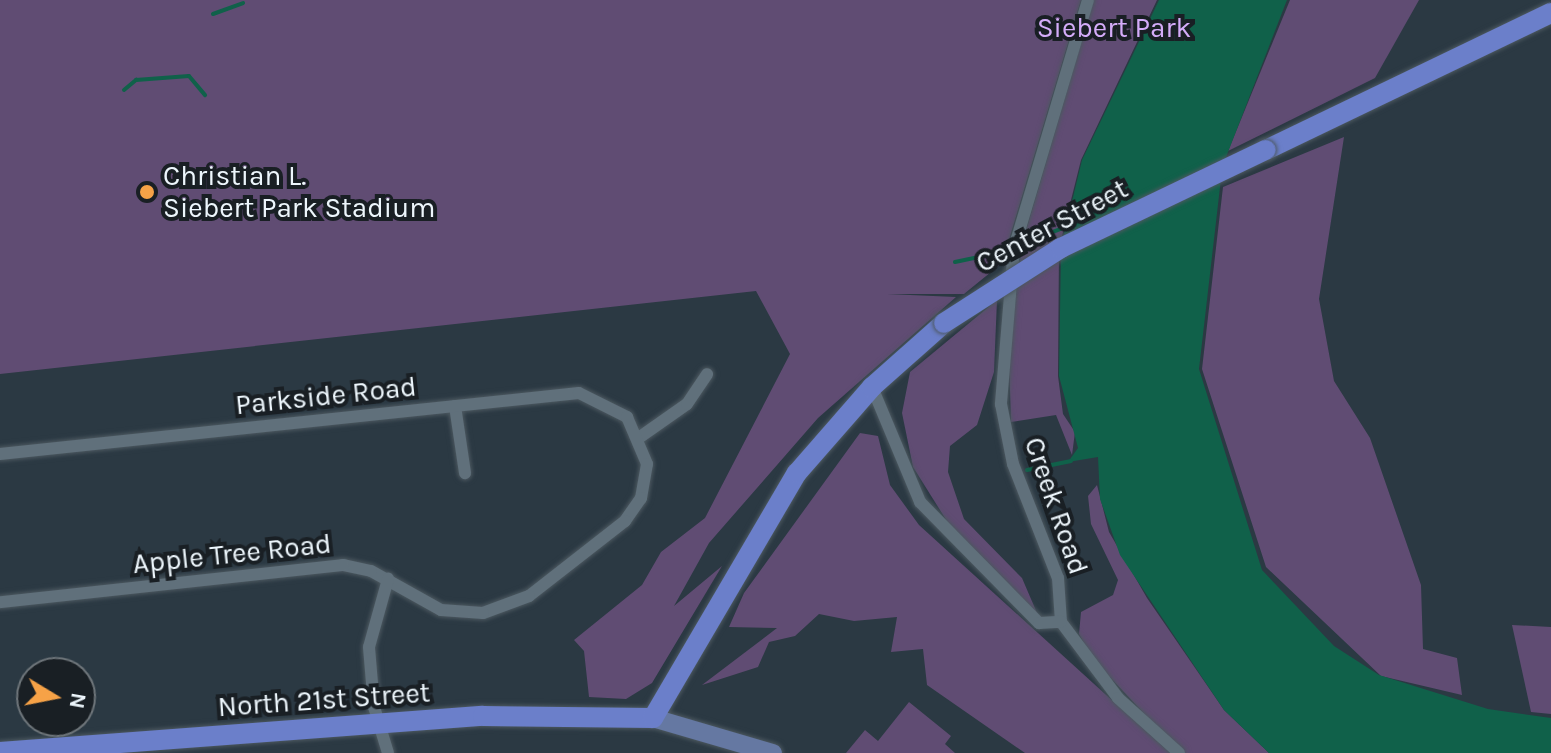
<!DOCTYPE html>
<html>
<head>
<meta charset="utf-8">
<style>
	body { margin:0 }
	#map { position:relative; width:1551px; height:753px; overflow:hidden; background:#2b3943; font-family:Karla,sans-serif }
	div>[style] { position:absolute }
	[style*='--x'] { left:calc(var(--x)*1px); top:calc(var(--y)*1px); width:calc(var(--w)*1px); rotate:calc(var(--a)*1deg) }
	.green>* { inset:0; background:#604c73 }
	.water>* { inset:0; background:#10614a }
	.stream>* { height:4px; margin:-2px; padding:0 2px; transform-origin:2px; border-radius:2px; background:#10614a }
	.roads { filter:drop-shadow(0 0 2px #4c5860) drop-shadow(0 0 2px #4c5860) }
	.street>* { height:12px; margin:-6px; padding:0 6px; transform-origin:6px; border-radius:6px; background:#60707b }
	.secondary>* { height:18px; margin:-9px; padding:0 9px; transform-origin:9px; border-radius:9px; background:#6578a2 }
	.primary>* { height:20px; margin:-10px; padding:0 10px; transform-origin:10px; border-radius:10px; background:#6b7fca }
	.bridges { filter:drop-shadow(0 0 2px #4c5860) drop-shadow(0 0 2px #4c5860) }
	.primary-bridge>* { height:20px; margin:-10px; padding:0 10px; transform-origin:10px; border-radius:10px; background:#6b7fca }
	.dots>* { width:22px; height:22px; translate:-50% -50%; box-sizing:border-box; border:4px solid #191f24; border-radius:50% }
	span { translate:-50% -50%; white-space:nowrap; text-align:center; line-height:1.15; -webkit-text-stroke:8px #191f24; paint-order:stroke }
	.park-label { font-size:28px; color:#d4acf9 }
	.poi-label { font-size:28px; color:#edf6fc }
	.left { translate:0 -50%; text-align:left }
	.street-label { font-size:28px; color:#edf6fc }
	.north { position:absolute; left:16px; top:657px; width:80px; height:80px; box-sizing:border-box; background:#191f24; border:2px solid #6e757a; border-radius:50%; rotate:100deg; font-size:22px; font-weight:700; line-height:32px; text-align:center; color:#edf6fc }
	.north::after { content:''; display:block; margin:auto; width:28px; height:36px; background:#f6a247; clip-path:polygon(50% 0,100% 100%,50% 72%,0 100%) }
</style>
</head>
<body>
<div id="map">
	<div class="green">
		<i style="clip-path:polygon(0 0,1081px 0,1002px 263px,964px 294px,887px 294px,956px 297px,818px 418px,709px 543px,674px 606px,722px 566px,652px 683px,626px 699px,589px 697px,584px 651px,574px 640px,642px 585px,661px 552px,705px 518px,790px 354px,756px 291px,0 374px)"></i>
		<i style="clip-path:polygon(1094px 0,1157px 0,1081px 160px,1059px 248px,1058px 376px,1063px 414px,1075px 432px,1072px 455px,1056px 415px,1011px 422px,1009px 358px,1022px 244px)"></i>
		<i style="clip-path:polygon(1290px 0,1419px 0,1375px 78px,1228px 151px)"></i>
		<i style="clip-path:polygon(1344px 137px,1319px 299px,1334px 381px,1370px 438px,1421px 585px,1423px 649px,1457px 658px,1462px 695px,1381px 676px,1266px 567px,1202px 369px,1223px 187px)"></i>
		<i style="clip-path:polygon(997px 300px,994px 372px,977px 425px,950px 446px,948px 472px,964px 519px,1022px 578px,1037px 613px,950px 526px,913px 467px,902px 413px,910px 372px)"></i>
		<i style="clip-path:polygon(860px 433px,878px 436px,890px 485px,919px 525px,1170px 753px,1025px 753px,927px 685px,923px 649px,891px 652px,897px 617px,854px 621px,819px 614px,795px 636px,769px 642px,758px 667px,702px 685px,777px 628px,729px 627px,744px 593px)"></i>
		<i style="clip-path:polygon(1097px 485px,1109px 532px,1147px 598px,1224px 710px,1269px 753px,1181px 753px,1093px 659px,1079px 634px,1081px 612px,1113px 595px,1118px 580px,1091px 524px,1088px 496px)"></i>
		<i style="clip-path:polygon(1512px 625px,1551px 627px,1551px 714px,1531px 712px)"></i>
		<i style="clip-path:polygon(909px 702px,951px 736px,945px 744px,955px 753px,846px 753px,865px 730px,878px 741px)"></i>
	</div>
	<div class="water">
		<i style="clip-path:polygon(1159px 0,1287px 0,1223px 165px,1061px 247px,1082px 160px)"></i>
		<i style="clip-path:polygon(1222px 170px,1199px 369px,1262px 570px,1334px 646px,1379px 675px,1488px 709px,1551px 718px,1551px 753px,1269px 753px,1224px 710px,1120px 555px,1100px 499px,1098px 457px,1068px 462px,1078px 448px,1059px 376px,1061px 249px)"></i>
	</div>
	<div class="stream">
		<i style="--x:213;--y:14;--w:32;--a:-20"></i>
		<i style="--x:124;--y:90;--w:16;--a:-40"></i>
		<i style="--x:136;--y:80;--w:53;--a:-4.3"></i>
		<i style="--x:189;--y:76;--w:25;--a:50"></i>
		<i style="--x:1022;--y:244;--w:49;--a:-21.4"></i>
		<i style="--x:955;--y:262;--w:53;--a:-11.9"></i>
		<i style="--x:1027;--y:470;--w:45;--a:-11.6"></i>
	</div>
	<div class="roads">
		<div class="street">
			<i style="--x:1088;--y:0;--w:259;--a:106.6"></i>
			<i style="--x:1014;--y:248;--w:157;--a:94.8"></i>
			<i style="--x:1001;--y:404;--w:61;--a:78.7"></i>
			<i style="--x:1013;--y:464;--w:123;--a:68.5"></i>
			<i style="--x:1058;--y:578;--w:44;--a:86.1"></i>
			<i style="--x:1061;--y:622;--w:95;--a:53.1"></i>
			<i style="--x:1118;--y:698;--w:82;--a:42"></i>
			<i style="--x:872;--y:387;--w:125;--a:67.3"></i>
			<i style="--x:920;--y:502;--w:170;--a:45.5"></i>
			<i style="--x:1039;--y:623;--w:22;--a:-3"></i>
			<i style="--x:455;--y:406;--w:68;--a:81.5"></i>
			<i style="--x:640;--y:437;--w:57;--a:-35.1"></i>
			<i style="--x:687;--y:404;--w:36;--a:-56"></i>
			<i style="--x:0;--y:454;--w:582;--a:-6.01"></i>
			<i style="--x:579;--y:393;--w:54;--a:26.6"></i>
			<i style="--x:627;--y:417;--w:51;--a:66.9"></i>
			<i style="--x:647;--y:464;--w:35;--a:100"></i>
			<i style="--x:641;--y:498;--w:28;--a:125"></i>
			<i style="--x:625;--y:521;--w:122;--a:142"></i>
			<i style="--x:529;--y:596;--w:49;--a:159.7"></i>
			<i style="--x:483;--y:613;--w:42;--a:-175.9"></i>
			<i style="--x:441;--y:610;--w:80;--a:-150.9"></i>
			<i style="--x:371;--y:571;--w:29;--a:-168"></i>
			<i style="--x:343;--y:565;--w:345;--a:173.8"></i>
			<i style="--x:388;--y:753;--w:48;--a:-106.9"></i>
			<i style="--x:374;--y:707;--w:60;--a:-94.8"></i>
			<i style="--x:369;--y:647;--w:71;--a:-74.4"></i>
		</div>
		<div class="secondary">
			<i style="--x:653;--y:718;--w:125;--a:16.3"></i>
		</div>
		<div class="primary">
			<i style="--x:1266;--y:150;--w:316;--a:-25.7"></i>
			<i style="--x:0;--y:752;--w:484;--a:-4.3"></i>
			<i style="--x:483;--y:716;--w:170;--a:0.7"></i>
			<i style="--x:653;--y:718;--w:284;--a:-59.6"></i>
			<i style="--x:797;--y:473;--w:114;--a:-48.9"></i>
			<i style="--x:872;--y:387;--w:96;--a:-41.6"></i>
		</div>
	</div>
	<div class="bridges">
		<div class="primary-bridge">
			<i style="--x:944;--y:323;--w:139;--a:-32.7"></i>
			<i style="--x:1061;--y:248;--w:227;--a:-25.6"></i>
		</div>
	</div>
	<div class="dots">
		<i style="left:147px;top:192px;background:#f6a247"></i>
	</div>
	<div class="park-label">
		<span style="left:1114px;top:28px">Siebert Park</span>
	</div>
	<div class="poi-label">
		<span class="left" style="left:163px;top:192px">Christian L.<br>Siebert Park Stadium</span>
	</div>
	<div class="street-label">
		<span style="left:1052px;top:226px;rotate:-28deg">Center Street</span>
		<span style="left:326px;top:396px;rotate:-6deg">Parkside Road</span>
		<span style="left:1056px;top:506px;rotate:71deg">Creek Road</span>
		<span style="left:232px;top:554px;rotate:-6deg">Apple Tree Road</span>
		<span style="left:324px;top:700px;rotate:-4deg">North 21st Street</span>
	</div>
	<div class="north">N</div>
</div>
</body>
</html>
